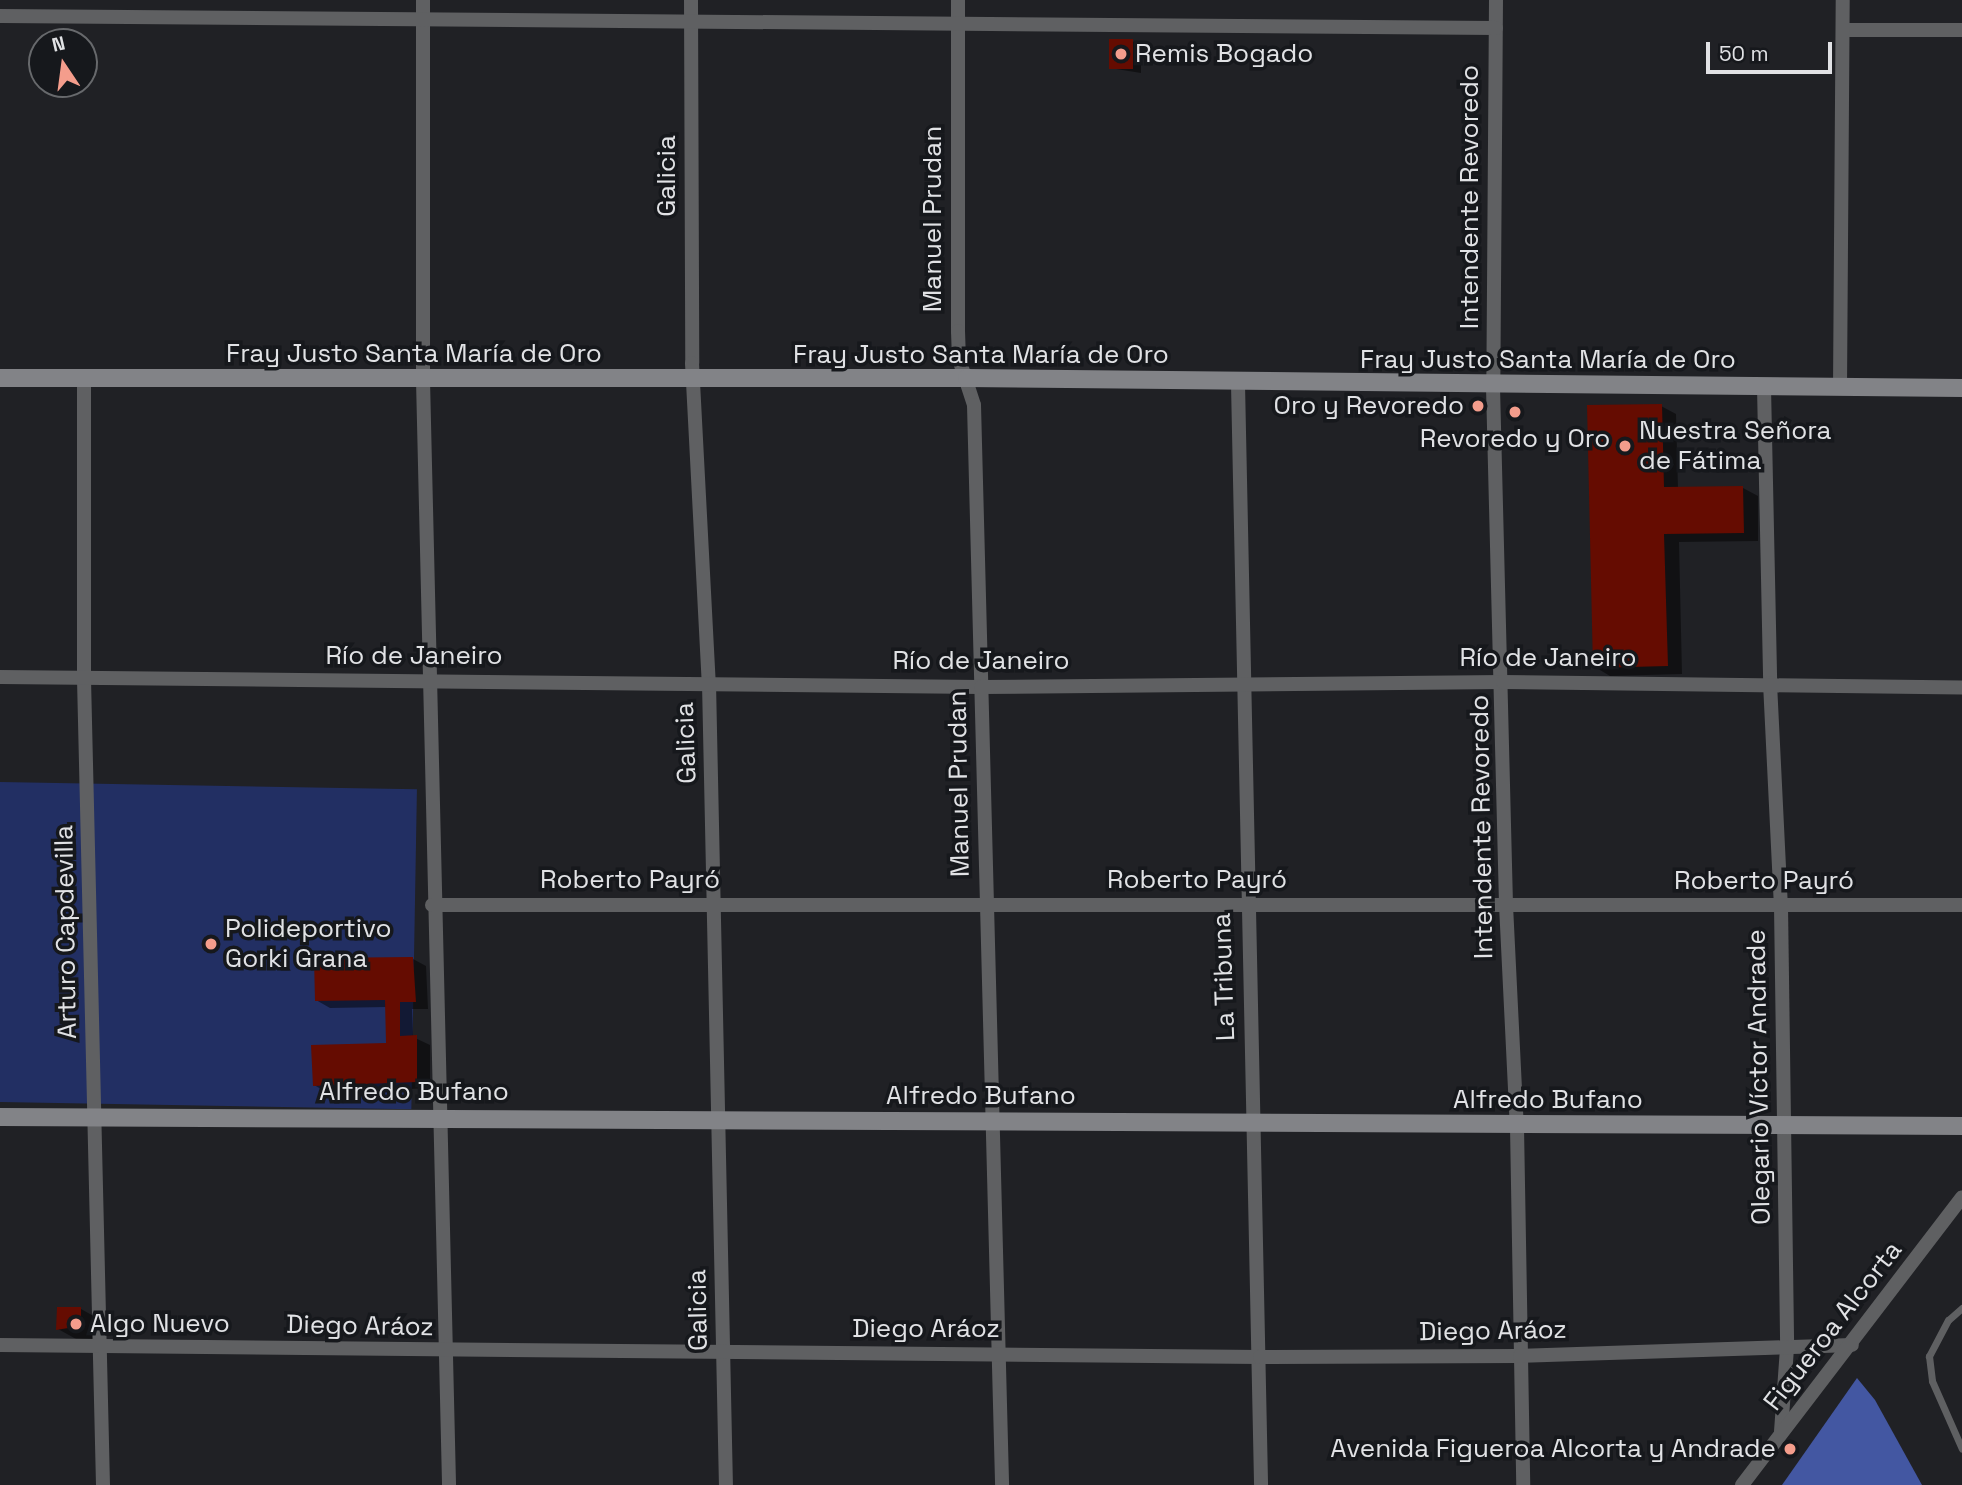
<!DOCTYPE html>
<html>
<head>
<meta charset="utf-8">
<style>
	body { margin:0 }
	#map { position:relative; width:1962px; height:1485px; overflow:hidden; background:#202125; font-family:"Space Grotesk",sans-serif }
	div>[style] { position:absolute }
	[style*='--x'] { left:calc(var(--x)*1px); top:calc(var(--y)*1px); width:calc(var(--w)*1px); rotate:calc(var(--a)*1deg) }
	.green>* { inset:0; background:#222f63; transform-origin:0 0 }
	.water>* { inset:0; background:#4357a2 }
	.shadow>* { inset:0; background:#0007 }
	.building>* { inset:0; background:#650c01; transform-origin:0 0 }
	.lane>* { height:7px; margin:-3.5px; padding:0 3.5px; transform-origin:3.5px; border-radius:3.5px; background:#5f6062 }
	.street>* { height:14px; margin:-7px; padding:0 7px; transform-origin:7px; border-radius:7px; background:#5f6062 }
	.secondary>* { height:18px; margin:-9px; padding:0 9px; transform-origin:9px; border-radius:9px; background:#828387 }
	.dots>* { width:19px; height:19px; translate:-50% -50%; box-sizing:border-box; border:4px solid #16181c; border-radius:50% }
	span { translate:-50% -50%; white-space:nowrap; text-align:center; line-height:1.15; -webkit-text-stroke:7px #16181c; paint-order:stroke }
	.poi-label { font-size:26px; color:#e1e2e5 }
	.left { translate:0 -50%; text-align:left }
	.right { translate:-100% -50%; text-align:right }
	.street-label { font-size:26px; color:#e1e2e5 }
	.north { position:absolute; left:28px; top:28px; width:70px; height:70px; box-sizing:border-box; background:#16181c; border:2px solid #67696c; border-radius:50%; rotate:347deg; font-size:19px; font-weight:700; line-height:28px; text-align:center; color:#e1e2e5 }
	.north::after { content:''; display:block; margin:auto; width:24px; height:32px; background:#f49d8c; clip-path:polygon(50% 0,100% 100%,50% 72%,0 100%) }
	.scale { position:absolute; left:1706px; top:42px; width:126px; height:32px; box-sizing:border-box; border:4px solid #e1e2e5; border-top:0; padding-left:9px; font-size:21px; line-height:24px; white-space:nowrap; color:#e1e2e5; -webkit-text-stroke:5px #16181c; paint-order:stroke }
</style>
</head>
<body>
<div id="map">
	<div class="green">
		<i style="left:0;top:782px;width:417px;height:320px;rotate:1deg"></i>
	</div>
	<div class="water">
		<i style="clip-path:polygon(1857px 1378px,1875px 1400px,1922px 1485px,1782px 1485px)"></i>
	</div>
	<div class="shadow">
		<i style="clip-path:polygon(1132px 41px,1141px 46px,1141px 73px,1110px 68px)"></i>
		<i style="clip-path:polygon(1661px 406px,1676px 414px,1678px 488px,1743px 488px,1758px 496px,1758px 541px,1679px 542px,1682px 674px,1610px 676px,1595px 667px)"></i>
		<i style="clip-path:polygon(413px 959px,426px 966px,428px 1009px,412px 1009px,413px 1037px,430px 1045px,430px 1088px,328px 1093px,314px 1085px,388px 1045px,387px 1007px,330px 1008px,316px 1000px)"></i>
		<i style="clip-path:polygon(81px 1309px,108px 1324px,104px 1345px,85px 1344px,58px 1329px)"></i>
	</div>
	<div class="building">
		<i style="left:1109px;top:39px;width:24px;height:30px"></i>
		<i style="clip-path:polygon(1662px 404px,1664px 487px,1743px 486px,1744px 533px,1664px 534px,1668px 666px,1593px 668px,1587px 405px)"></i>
		<i style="clip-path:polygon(413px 957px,416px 1002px,400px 1002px,400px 1036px,417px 1035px,417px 1082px,313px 1086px,311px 1045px,386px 1043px,385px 1000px,315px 1001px,314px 958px)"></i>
		<i style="clip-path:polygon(57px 1307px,81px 1307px,81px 1326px,56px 1330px)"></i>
	</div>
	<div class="lane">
		<i style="--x:1962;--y:1308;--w:18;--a:139"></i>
		<i style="--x:1948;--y:1320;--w:41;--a:117.8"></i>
		<i style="--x:1929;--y:1356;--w:25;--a:83"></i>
		<i style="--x:1932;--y:1381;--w:74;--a:66.2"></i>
	</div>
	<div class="street">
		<i style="--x:423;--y:0;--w:380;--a:90"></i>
		<i style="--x:423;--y:380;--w:1105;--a:88.65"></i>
		<i style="--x:691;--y:0;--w:363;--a:89.8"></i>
		<i style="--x:692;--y:363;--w:320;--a:87"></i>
		<i style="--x:709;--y:683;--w:802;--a:88.79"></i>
		<i style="--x:958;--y:0;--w:331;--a:90"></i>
		<i style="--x:958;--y:331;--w:28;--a:88"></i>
		<i style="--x:959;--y:359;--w:48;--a:71.9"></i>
		<i style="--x:974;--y:405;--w:1080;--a:88.51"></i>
		<i style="--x:1496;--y:0;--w:387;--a:90.4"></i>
		<i style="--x:1493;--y:387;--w:518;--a:88.56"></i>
		<i style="--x:1506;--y:905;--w:222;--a:87.2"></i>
		<i style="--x:1517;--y:1127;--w:358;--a:89"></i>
		<i style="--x:0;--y:16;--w:1496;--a:0.46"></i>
		<i style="--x:1843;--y:30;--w:119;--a:0"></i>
		<i style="--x:84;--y:378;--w:301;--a:90"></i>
		<i style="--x:84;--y:679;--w:806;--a:88.65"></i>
		<i style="--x:1238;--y:384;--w:1101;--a:88.8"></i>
		<i style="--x:1764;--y:387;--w:296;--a:88.8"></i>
		<i style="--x:1770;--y:683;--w:223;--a:87.2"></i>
		<i style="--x:1781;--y:906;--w:442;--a:89.2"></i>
		<i style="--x:1787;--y:1348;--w:84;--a:94.1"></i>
		<i style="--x:1840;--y:388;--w:388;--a:-89.6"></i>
		<i style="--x:0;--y:677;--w:981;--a:0.58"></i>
		<i style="--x:981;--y:687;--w:522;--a:-0.55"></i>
		<i style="--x:1503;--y:682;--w:459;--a:0.7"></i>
		<i style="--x:432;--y:905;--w:1530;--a:0"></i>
		<i style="--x:0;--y:1345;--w:1260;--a:0.55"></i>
		<i style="--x:1260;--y:1357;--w:260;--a:-0.2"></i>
		<i style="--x:1520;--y:1356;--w:332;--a:-1.9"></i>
		<i style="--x:1742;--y:1485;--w:362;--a:-52.6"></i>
	</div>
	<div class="secondary">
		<i style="--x:0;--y:378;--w:967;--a:0"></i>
		<i style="--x:967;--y:378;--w:995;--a:0.58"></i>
		<i style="--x:0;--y:1117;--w:1962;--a:0.26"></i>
	</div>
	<div class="dots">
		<i style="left:1121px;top:54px;background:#f49d8c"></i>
		<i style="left:1478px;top:406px;background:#f49d8c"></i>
		<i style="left:1515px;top:412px;background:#f49d8c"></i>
		<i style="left:1625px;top:446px;background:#f49d8c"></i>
		<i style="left:211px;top:944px;background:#f49d8c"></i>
		<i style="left:76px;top:1324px;background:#f49d8c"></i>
		<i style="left:1790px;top:1449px;background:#f49d8c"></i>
	</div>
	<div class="poi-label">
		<span class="left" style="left:1135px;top:54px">Remis Bogado</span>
		<span class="right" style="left:1464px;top:406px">Oro y Revoredo</span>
		<span class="left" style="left:1639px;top:446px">Nuestra Señora<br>de Fátima</span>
		<span style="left:1515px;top:439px">Revoredo y Oro</span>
		<span class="left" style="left:225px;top:944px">Polideportivo<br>Gorki Grana</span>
		<span class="left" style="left:90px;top:1324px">Algo Nuevo</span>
		<span class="right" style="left:1776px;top:1449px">Avenida Figueroa Alcorta y Andrade</span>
	</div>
	<div class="street-label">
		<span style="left:667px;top:176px;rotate:-90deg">Galicia</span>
		<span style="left:1470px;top:197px;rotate:-90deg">Intendente Revoredo</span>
		<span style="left:933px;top:219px;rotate:-90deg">Manuel Prudan</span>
		<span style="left:414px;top:354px">Fray Justo Santa María de Oro</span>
		<span style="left:981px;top:355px">Fray Justo Santa María de Oro</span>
		<span style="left:1548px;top:360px">Fray Justo Santa María de Oro</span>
		<span style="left:414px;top:656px">Río de Janeiro</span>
		<span style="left:1548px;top:658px">Río de Janeiro</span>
		<span style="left:981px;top:661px">Río de Janeiro</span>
		<span style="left:686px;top:743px;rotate:-92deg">Galicia</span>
		<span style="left:959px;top:784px;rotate:-91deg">Manuel Prudan</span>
		<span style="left:1482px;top:827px;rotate:-91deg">Intendente Revoredo</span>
		<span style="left:630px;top:880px">Roberto Payró</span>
		<span style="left:1197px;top:880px">Roberto Payró</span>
		<span style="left:1764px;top:881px">Roberto Payró</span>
		<span style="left:66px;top:932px;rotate:-91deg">Arturo Capdevilla</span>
		<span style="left:1224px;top:977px;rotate:-92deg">La Tribuna</span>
		<span style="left:1759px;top:1077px;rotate:-91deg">Olegario Víctor Andrade</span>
		<span style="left:414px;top:1092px">Alfredo Bufano</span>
		<span style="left:981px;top:1096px">Alfredo Bufano</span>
		<span style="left:1548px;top:1100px">Alfredo Bufano</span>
		<span style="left:698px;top:1310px;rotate:-91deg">Galicia</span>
		<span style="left:360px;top:1326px;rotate:1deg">Diego Aráoz</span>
		<span style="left:1833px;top:1326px;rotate:-52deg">Figueroa Alcorta</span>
		<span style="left:926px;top:1329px">Diego Aráoz</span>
		<span style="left:1493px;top:1331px;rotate:-1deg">Diego Aráoz</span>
	</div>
	<div class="north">N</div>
	<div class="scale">50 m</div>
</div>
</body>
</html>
